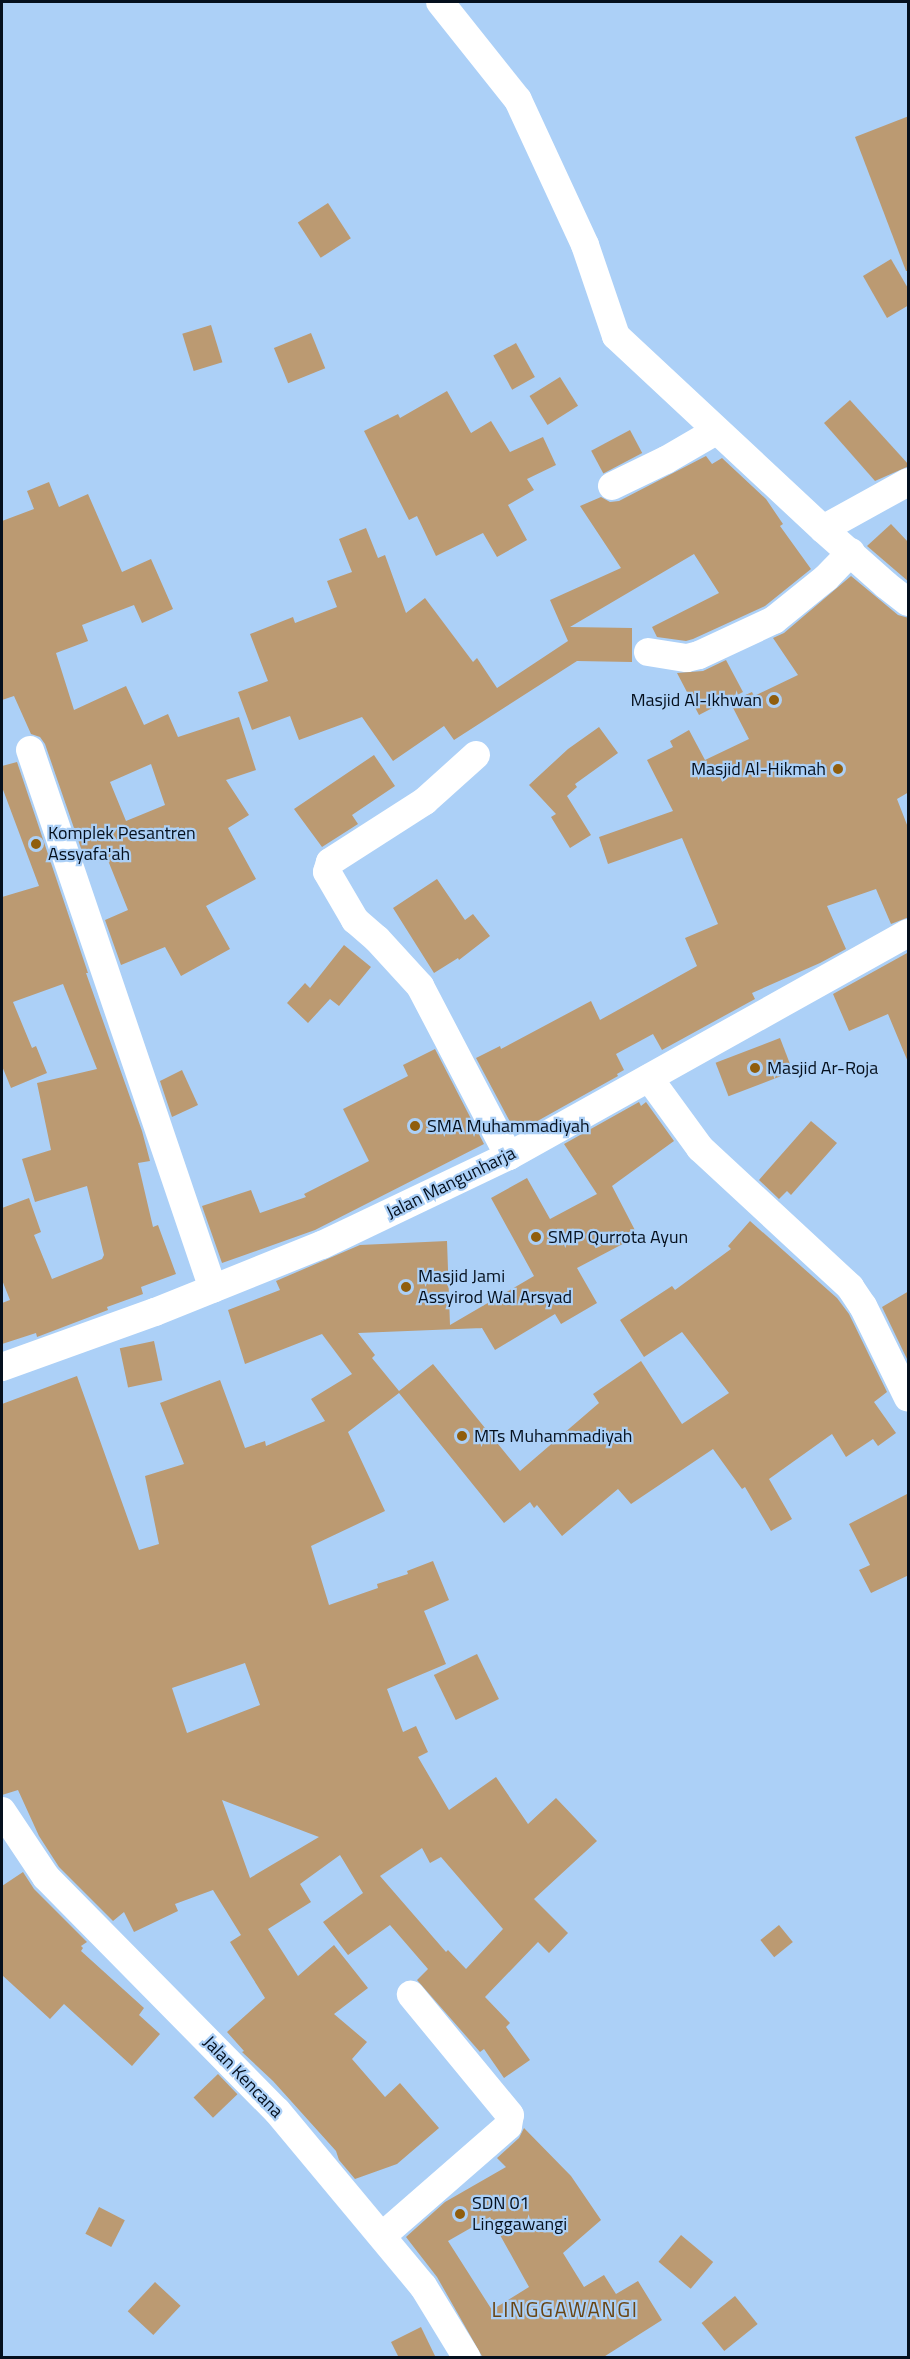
<!DOCTYPE html>
<html>
<head>
<meta charset="utf-8">
<style>
	body { margin:0 }
	#map { position:relative; width:910px; height:2359px; overflow:hidden; background:#acd0f7; font-family:"Titillium Web",sans-serif }
	div>[style] { position:absolute }
	[style*='--x'] { left:calc(var(--x)*1px); top:calc(var(--y)*1px); width:calc(var(--w)*1px); rotate:calc(var(--a)*1deg) }
	.building>* { inset:0; background:#bb9a72; transform-origin:0 0 }
	.street>* { height:28px; margin:-14px; padding:0 14px; transform-origin:14px; border-radius:14px; background:#fff }
	.dots>* { width:16px; height:16px; translate:-50% -50%; box-sizing:border-box; border:3px solid #acd0f7; border-radius:50% }
	span { translate:-50% -50%; white-space:nowrap; text-align:center; line-height:1.15; -webkit-text-stroke:4.5px #acd0f7; paint-order:stroke }
	.poi-label { font-size:18px; color:#05101e }
	.right { translate:-100% -50%; text-align:right }
	.left { translate:0 -50%; text-align:left }
	.street-label { font-size:18px; color:#05101e }
	.quarter-label { font-size:21px; color:#694514; letter-spacing:1.5px }
	.frame { position:absolute; inset:0; border:3px solid #05101e; pointer-events:none }
</style>
</head>
<body>
<div id="map">
	<div class="building">
		<i style="clip-path:polygon(909px 116px,909px 271px,906px 271px,855px 137px)"></i>
		<i style="left:328px;top:203px;width:42px;height:36px;rotate:57deg"></i>
		<i style="clip-path:polygon(891px 259px,909px 290px,909px 305px,887px 318px,863px 276px)"></i>
		<i style="left:211px;top:325px;width:39px;height:30px;rotate:73deg"></i>
		<i style="left:311px;top:333px;width:38px;height:40px;rotate:68deg"></i>
		<i style="left:516px;top:343px;width:39px;height:26px;rotate:61deg"></i>
		<i style="left:560px;top:377px;width:34px;height:36px;rotate:58deg"></i>
		<i style="clip-path:polygon(447px 391px,471px 433px,491px 421px,510px 452px,543px 437px,556px 465px,527px 479px,534px 490px,508px 505px,527px 540px,497px 557px,483px 533px,436px 556px,417px 516px,409px 520px,364px 431px,398px 414px,400px 418px)"></i>
		<i style="clip-path:polygon(850px 400px,909px 465px,909px 466px,875px 481px,824px 423px)"></i>
		<i style="left:630px;top:430px;width:26px;height:44px;rotate:62deg"></i>
		<i style="clip-path:polygon(706px 456px,712px 464px,722px 458px,766px 499px,783px 524px,780px 526px,811px 569px,765px 606px,693px 639px,686px 641px,657px 637px,652px 627px,719px 593px,694px 554px,570px 627px,632px 628px,632px 662px,577px 661px,454px 740px,444px 726px,393px 761px,362px 717px,299px 740px,290px 716px,252px 730px,238px 692px,268px 681px,250px 634px,293px 617px,295px 623px,337px 607px,327px 581px,352px 572px,339px 539px,366px 528px,378px 558px,385px 555px,406px 613px,425px 598px,473px 662px,477px 658px,497px 688px,568px 641px,550px 600px,621px 568px,580px 506px,601px 497px,610px 502px,619px 501px)"></i>
		<i style="clip-path:polygon(evenodd,49px 482px,59px 507px,88px 494px,122px 572px,151px 559px,173px 609px,142px 623px,134px 605px,82px 625px,88px 641px,56px 653px,74px 710px,126px 686px,144px 725px,168px 714px,178px 737px,239px 717px,256px 770px,226px 780px,249px 815px,228px 828px,256px 879px,206px 906px,230px 949px,181px 976px,165px 947px,121px 965px,105px 920px,128px 910px,105px 853px,85px 860px,45px 744px,40px 737px,31px 734px,14px 696px,2px 700px,2px 521px,34px 509px,27px 491px,49px 482px,151px 764px,165px 805px,126px 821px,110px 782px,151px 764px)"></i>
		<i style="clip-path:polygon(891px 524px,909px 543px,909px 582px,867px 546px)"></i>
		<i style="clip-path:polygon(851px 576px,898px 615px,909px 618px,909px 792px,897px 799px,909px 830px,909px 917px,891px 924px,876px 889px,827px 906px,846px 949px,820px 963px,752px 993px,755px 999px,662px 1050px,653px 1034px,616px 1054px,624px 1070px,617px 1074px,618px 1076px,516px 1133px,476px 1058px,500px 1046px,501px 1049px,591px 1001px,600px 1020px,697px 966px,685px 938px,718px 924px,682px 838px,608px 864px,599px 837px,673px 811px,647px 760px,673px 747px,670px 741px,689px 730px,705px 760px,749px 739px,730px 702px,752px 692px,754px 696px,798px 675px,773px 638px,784px 633px)"></i>
		<i style="clip-path:polygon(726px 660px,743px 692px,699px 715px,677px 673px,703px 671px)"></i>
		<i style="clip-path:polygon(599px 727px,618px 753px,575px 784px,577px 787px,567px 796px,591px 835px,570px 848px,551px 817px,556px 814px,529px 785px,568px 749px)"></i>
		<i style="clip-path:polygon(374px 755px,395px 786px,352px 815px,358px 824px,322px 847px,294px 809px)"></i>
		<i style="clip-path:polygon(17px 762px,88px 973px,86px 973px,142px 1131px,150px 1161px,138px 1163px,153px 1227px,158px 1225px,176px 1274px,141px 1287px,143px 1294px,107px 1307px,108px 1310px,37px 1337px,36px 1333px,2px 1344px,2px 1303px,10px 1300px,2px 1280px,2px 1208px,29px 1198px,41px 1232px,34px 1235px,52px 1279px,102px 1259px,104px 1255px,87px 1186px,35px 1202px,22px 1159px,51px 1150px,37px 1083px,97px 1069px,63px 984px,13px 1002px,32px 1048px,36px 1046px,47px 1073px,11px 1088px,2px 1066px,2px 897px,39px 886px,2px 787px,2px 766px)"></i>
		<i style="clip-path:polygon(437px 879px,465px 920px,473px 914px,490px 936px,459px 960px,458px 958px,434px 973px,393px 908px)"></i>
		<i style="clip-path:polygon(344px 945px,371px 967px,339px 1006px,330px 999px,308px 1023px,287px 1003px,305px 983px,310px 988px)"></i>
		<i style="clip-path:polygon(909px 952px,909px 1062px,908px 1062px,888px 1014px,849px 1031px,833px 994px)"></i>
		<i style="left:780px;top:1038px;width:36px;height:69px;rotate:69deg"></i>
		<i style="clip-path:polygon(435px 1049px,484px 1144px,315px 1230px,222px 1263px,202px 1206px,251px 1190px,260px 1213px,306px 1197px,304px 1194px,369px 1161px,343px 1109px,408px 1076px,403px 1065px)"></i>
		<i style="clip-path:polygon(182px 1070px,198px 1105px,172px 1117px,160px 1081px)"></i>
		<i style="clip-path:polygon(evenodd,639px 1102px,641px 1106px,646px 1102px,674px 1141px,612px 1186px,638px 1236px,577px 1268px,597px 1303px,561px 1324px,555px 1314px,495px 1350px,482px 1328px,358px 1333px,375px 1355px,372px 1358px,399px 1391px,433px 1364px,520px 1471px,599px 1403px,593px 1394px,641px 1361px,682px 1424px,729px 1393px,682px 1332px,644px 1357px,620px 1320px,672px 1286px,675px 1290px,731px 1249px,728px 1246px,750px 1221px,837px 1298px,849px 1314px,887px 1392px,874px 1402px,896px 1433px,878px 1446px,873px 1439px,846px 1457px,832px 1434px,769px 1479px,792px 1519px,771px 1531px,745px 1487px,742px 1489px,713px 1449px,631px 1504px,618px 1489px,562px 1536px,537px 1505px,534px 1508px,530px 1502px,504px 1523px,399px 1393px,348px 1432px,385px 1511px,311px 1546px,329px 1605px,378px 1588px,377px 1584px,408px 1574px,407px 1571px,433px 1561px,449px 1600px,424px 1611px,446px 1664px,387px 1689px,403px 1732px,416px 1726px,428px 1752px,418px 1757px,449px 1810px,496px 1777px,528px 1824px,556px 1798px,597px 1841px,534px 1899px,568px 1933px,549px 1953px,538px 1942px,485px 1997px,510px 2023px,506px 2027px,530px 2060px,504px 2078px,484px 2049px,480px 2052px,417px 1980px,428px 1969px,390px 1925px,348px 1955px,323px 1922px,363px 1893px,340px 1855px,300px 1884px,311px 1902px,268px 1929px,298px 1976px,334px 1945px,368px 1988px,334px 2014px,367px 2042px,352px 2059px,385px 2097px,400px 2083px,439px 2128px,397px 2164px,355px 2179px,339px 2160px,336px 2151px,273px 2081px,242px 2052px,244px 2051px,227px 2032px,265px 1998px,230px 1942px,241px 1935px,213px 1890px,175px 1904px,178px 1911px,134px 1932px,124px 1912px,113px 1921px,59px 1867px,39px 1836px,18px 1790px,2px 1795px,2px 1404px,77px 1376px,139px 1550px,159px 1544px,145px 1476px,184px 1464px,160px 1403px,220px 1380px,245px 1448px,265px 1441px,266px 1446px,325px 1421px,311px 1399px,352px 1374px,322px 1334px,245px 1364px,228px 1310px,280px 1290px,276px 1281px,360px 1245px,447px 1241px,450px 1325px,534px 1276px,491px 1198px,527px 1178px,550px 1219px,597px 1194px,564px 1144px,639px 1102px,245px 1663px,260px 1705px,187px 1733px,172px 1688px,245px 1663px,639px 1102px,222px 1800px,319px 1837px,250px 1878px,222px 1800px,639px 1102px,422px 1848px,430px 1863px,441px 1857px,503px 1929px,466px 1969px,448px 1950px,446px 1952px,380px 1876px,422px 1848px)"></i>
		<i style="clip-path:polygon(811px 1121px,837px 1143px,791px 1195px,787px 1191px,779px 1199px,759px 1180px)"></i>
		<i style="clip-path:polygon(909px 1291px,909px 1358px,907px 1359px,882px 1307px)"></i>
		<i style="left:154px;top:1341px;width:40px;height:35px;rotate:78deg"></i>
		<i style="clip-path:polygon(909px 1493px,909px 1575px,871px 1593px,859px 1570px,870px 1565px,849px 1524px)"></i>
		<i style="left:477px;top:1654px;width:50px;height:48px;rotate:64deg"></i>
		<i style="clip-path:polygon(23px 1872px,34px 1889px,87px 1942px,81px 1946px,83px 1948px,81px 1951px,144px 2008px,139px 2015px,160px 2034px,132px 2066px,64px 2004px,50px 2019px,2px 1975px,2px 1886px)"></i>
		<i style="left:779px;top:1925px;width:22px;height:24px;rotate:51deg"></i>
		<i style="left:218px;top:2074px;width:28px;height:34px;rotate:46deg"></i>
		<i style="clip-path:polygon(evenodd,524px 2128px,571px 2176px,601px 2220px,563px 2253px,584px 2287px,604px 2275px,616px 2294px,638px 2281px,662px 2320px,602px 2358px,483px 2358px,437px 2277px,406px 2237px,445px 2202px,506px 2167px,497px 2158px,519px 2138px,524px 2128px,490px 2217px,529px 2287px,492px 2310px,448px 2241px,490px 2217px)"></i>
		<i style="left:99px;top:2207px;width:29px;height:30px;rotate:27deg"></i>
		<i style="left:681px;top:2235px;width:42px;height:35px;rotate:40deg"></i>
		<i style="left:155px;top:2282px;width:35px;height:40px;rotate:43deg"></i>
		<i style="left:735px;top:2296px;width:36px;height:43px;rotate:51deg"></i>
		<i style="clip-path:polygon(421px 2327px,436px 2358px,399px 2358px,391px 2342px)"></i>
	</div>
	<div class="street">
		<i style="--x:440;--y:2;--w:125;--a:51.5"></i>
		<i style="--x:518;--y:100;--w:160;--a:65.2"></i>
		<i style="--x:585;--y:245;--w:96;--a:71.2"></i>
		<i style="--x:616;--y:336;--w:283;--a:43"></i>
		<i style="--x:908;--y:482;--w:97;--a:151.1"></i>
		<i style="--x:823;--y:529;--w:84;--a:41.6"></i>
		<i style="--x:886;--y:585;--w:28;--a:38"></i>
		<i style="--x:612;--y:486;--w:60;--a:-25.7"></i>
		<i style="--x:666;--y:460;--w:58;--a:-30.1"></i>
		<i style="--x:648;--y:652;--w:39;--a:9"></i>
		<i style="--x:687;--y:658;--w:12;--a:-14"></i>
		<i style="--x:699;--y:655;--w:83;--a:-25"></i>
		<i style="--x:774;--y:620;--w:67;--a:-38.9"></i>
		<i style="--x:826;--y:578;--w:36;--a:-46"></i>
		<i style="--x:30;--y:750;--w:569;--a:71.25"></i>
		<i style="--x:476;--y:755;--w:69;--a:138"></i>
		<i style="--x:425;--y:801;--w:113;--a:147.3"></i>
		<i style="--x:330;--y:862;--w:10;--a:107"></i>
		<i style="--x:327;--y:872;--w:56;--a:59.7"></i>
		<i style="--x:355;--y:920;--w:29;--a:41"></i>
		<i style="--x:377;--y:939;--w:64;--a:47.5"></i>
		<i style="--x:420;--y:986;--w:192;--a:62.4"></i>
		<i style="--x:649;--y:1078;--w:87;--a:53.9"></i>
		<i style="--x:700;--y:1148;--w:205;--a:42.8"></i>
		<i style="--x:850;--y:1287;--w:23;--a:56"></i>
		<i style="--x:863;--y:1306;--w:102;--a:63.9"></i>
		<i style="--x:2;--y:1367;--w:163;--a:-19.8"></i>
		<i style="--x:155;--y:1312;--w:180;--a:-21.9"></i>
		<i style="--x:322;--y:1245;--w:207;--a:-25.5"></i>
		<i style="--x:509;--y:1156;--w:457;--a:-29.2"></i>
		<i style="--x:2;--y:1811;--w:79;--a:56.3"></i>
		<i style="--x:46;--y:1877;--w:329;--a:45.4"></i>
		<i style="--x:277;--y:2111;--w:228;--a:50.2"></i>
		<i style="--x:423;--y:2286;--w:84;--a:58.6"></i>
		<i style="--x:382;--y:2236;--w:167;--a:-41.1"></i>
		<i style="--x:508;--y:2126;--w:11;--a:-80"></i>
		<i style="--x:510;--y:2115;--w:156;--a:-129.5"></i>
	</div>
	<div class="dots">
		<i style="left:774px;top:700px;background:#905e0e"></i>
		<i style="left:838px;top:769px;background:#905e0e"></i>
		<i style="left:36px;top:844px;background:#905e0e"></i>
		<i style="left:755px;top:1068px;background:#905e0e"></i>
		<i style="left:415px;top:1126px;background:#905e0e"></i>
		<i style="left:536px;top:1237px;background:#905e0e"></i>
		<i style="left:406px;top:1287px;background:#905e0e"></i>
		<i style="left:462px;top:1436px;background:#905e0e"></i>
		<i style="left:460px;top:2214px;background:#905e0e"></i>
	</div>
	<div class="poi-label">
		<span class="right" style="left:762px;top:700px">Masjid Al-Ikhwan</span>
		<span class="right" style="left:826px;top:769px">Masjid Al-Hikmah</span>
		<span class="left" style="left:48px;top:844px">Komplek Pesantren<br>Assyafa'ah</span>
		<span class="left" style="left:767px;top:1068px">Masjid Ar-Roja</span>
		<span class="left" style="left:427px;top:1126px">SMA Muhammadiyah</span>
		<span class="left" style="left:548px;top:1237px">SMP Qurrota Ayun</span>
		<span class="left" style="left:418px;top:1287px">Masjid Jami<br>Assyirod Wal Arsyad</span>
		<span class="left" style="left:474px;top:1436px">MTs Muhammadiyah</span>
		<span class="left" style="left:472px;top:2214px">SDN 01<br>Linggawangi</span>
	</div>
	<div class="street-label">
		<span style="left:451px;top:1183px;rotate:-26deg">Jalan Mangunharja</span>
		<span style="left:243px;top:2077px;rotate:46deg">Jalan Kencana</span>
	</div>
	<div class="quarter-label">
		<span style="left:565px;top:2309px">LINGGAWANGI</span>
	</div>
	<div class="frame"></div>
</div>
</body>
</html>
